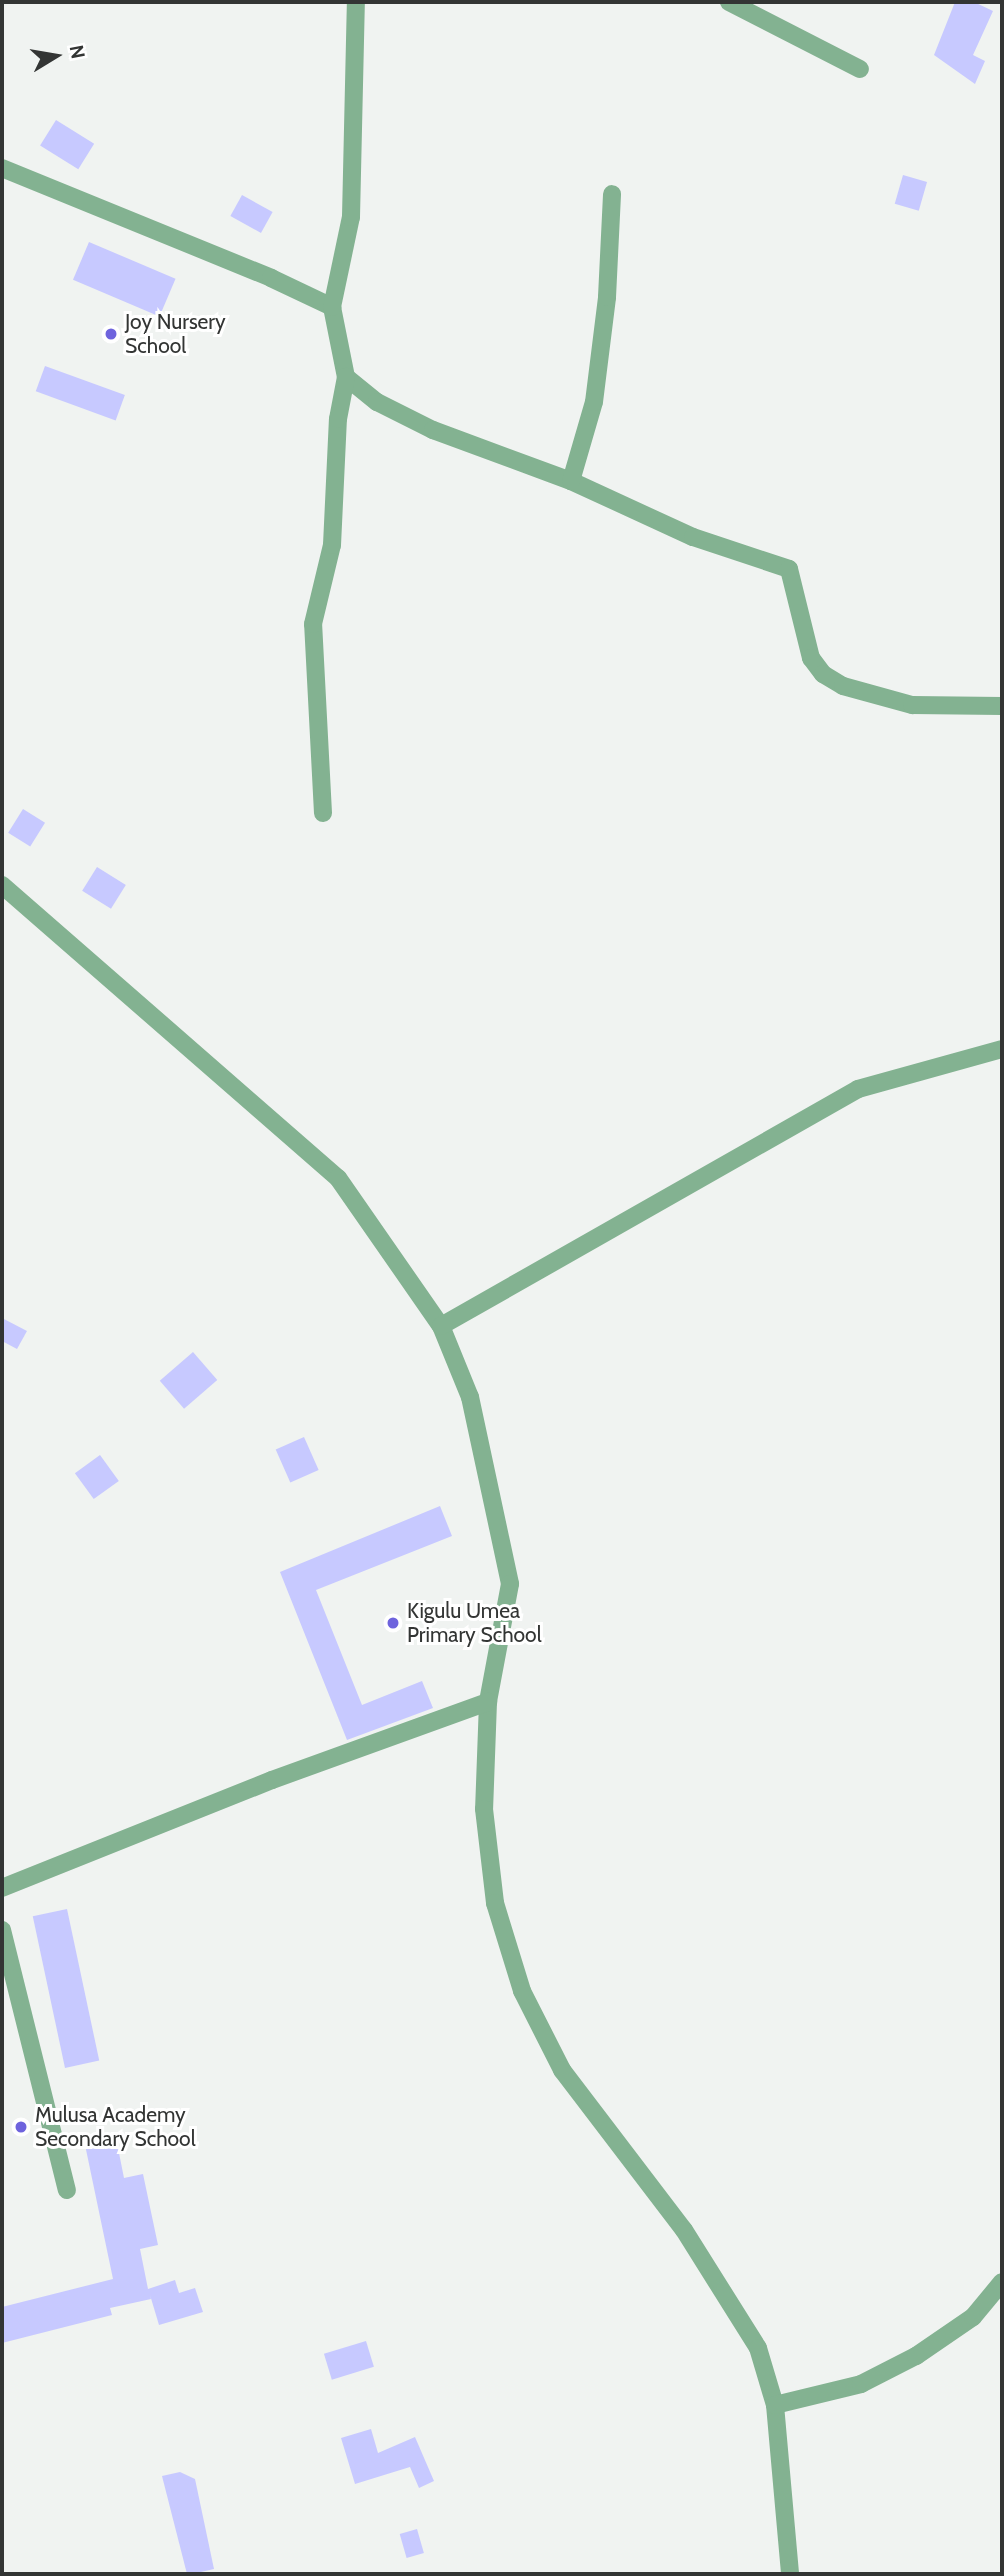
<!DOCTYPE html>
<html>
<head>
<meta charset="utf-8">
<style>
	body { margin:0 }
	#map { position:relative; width:1004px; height:2576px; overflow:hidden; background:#f0f3f1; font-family:Cabin,sans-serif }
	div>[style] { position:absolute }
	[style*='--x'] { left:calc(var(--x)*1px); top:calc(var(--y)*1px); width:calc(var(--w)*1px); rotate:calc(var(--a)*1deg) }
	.building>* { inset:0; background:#c7c9ff; transform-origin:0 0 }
	.minor>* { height:18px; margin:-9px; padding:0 9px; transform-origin:9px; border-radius:9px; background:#83b291 }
	.dots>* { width:19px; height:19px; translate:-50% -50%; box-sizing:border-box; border:4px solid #fff; border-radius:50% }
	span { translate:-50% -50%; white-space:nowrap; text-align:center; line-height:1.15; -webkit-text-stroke:6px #fff; paint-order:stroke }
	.poi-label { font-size:21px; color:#333534 }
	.left { translate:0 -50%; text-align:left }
	.frame { position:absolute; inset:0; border:4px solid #333534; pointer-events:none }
	.north { position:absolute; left:21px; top:21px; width:70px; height:70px; -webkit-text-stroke:5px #fff; paint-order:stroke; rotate:79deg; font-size:19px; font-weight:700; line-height:28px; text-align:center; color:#333534 }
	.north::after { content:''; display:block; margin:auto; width:24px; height:32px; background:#333534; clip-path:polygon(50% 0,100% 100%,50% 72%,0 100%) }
</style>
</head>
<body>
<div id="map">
	<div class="building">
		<i style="clip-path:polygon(955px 2px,974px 2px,993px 11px,973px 55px,985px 61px,975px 84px,934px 55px)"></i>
		<i style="left:56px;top:120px;width:45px;height:30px;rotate:32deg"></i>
		<i style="left:903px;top:175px;width:25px;height:30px;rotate:16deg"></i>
		<i style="left:242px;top:195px;width:35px;height:24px;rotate:29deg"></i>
		<i style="left:89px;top:242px;width:94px;height:41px;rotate:23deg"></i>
		<i style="left:45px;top:366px;width:85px;height:27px;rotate:20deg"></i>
		<i style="left:23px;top:809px;width:26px;height:28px;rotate:32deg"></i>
		<i style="left:97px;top:867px;width:34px;height:28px;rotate:32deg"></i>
		<i style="clip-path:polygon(2px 1318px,27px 1331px,17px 1349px,2px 1341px)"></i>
		<i style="left:193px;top:1352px;width:37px;height:44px;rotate:49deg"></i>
		<i style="left:304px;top:1437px;width:36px;height:31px;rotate:66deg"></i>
		<i style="left:100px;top:1455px;width:32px;height:31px;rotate:54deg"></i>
		<i style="clip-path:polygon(440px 1506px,452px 1536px,316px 1590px,362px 1705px,422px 1681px,433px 1708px,347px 1740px,280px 1572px)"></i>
		<i style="left:67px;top:1909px;width:155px;height:35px;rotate:78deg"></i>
		<i style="clip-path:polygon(115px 2133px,124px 2178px,143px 2174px,158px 2245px,140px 2249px,148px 2289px,175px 2280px,179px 2293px,195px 2288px,203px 2312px,159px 2325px,150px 2295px,151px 2299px,110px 2308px,112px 2315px,2px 2343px,2px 2307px,113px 2279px,84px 2140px)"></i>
		<i style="left:366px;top:2341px;width:27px;height:44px;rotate:73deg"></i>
		<i style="clip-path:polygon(371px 2429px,378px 2453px,415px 2437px,434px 2481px,419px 2488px,410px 2467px,355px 2484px,341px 2438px)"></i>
		<i style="clip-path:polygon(180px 2472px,195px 2479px,214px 2569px,192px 2574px,187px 2574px,162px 2476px)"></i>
		<i style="left:417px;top:2529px;width:25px;height:18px;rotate:74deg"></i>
	</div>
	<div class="minor">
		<i style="--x:729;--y:2;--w:147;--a:27.1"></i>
		<i style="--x:2;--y:168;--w:291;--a:22.2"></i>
		<i style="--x:271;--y:278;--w:68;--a:25.4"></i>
		<i style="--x:332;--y:307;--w:71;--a:78.7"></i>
		<i style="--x:346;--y:377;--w:40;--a:39"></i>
		<i style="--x:377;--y:402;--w:63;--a:26.6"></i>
		<i style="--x:433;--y:430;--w:147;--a:20.3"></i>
		<i style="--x:571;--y:481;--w:134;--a:24.7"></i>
		<i style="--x:693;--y:537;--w:101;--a:18.4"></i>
		<i style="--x:789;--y:569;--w:92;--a:76.1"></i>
		<i style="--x:811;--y:658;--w:20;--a:53"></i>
		<i style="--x:823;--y:674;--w:23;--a:31"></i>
		<i style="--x:843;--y:686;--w:72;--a:15.4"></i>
		<i style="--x:912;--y:705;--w:90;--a:0.6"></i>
		<i style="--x:332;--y:307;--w:92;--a:-78.1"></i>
		<i style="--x:351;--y:217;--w:215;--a:-88.7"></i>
		<i style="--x:571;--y:481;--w:82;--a:-73.8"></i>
		<i style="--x:594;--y:402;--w:106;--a:-82.9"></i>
		<i style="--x:607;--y:297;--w:103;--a:-87.2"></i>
		<i style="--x:323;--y:813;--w:189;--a:-93"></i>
		<i style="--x:313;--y:624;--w:81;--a:-76.5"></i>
		<i style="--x:332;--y:545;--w:126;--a:-87.3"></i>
		<i style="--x:338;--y:419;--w:43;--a:-79.2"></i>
		<i style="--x:2;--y:885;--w:446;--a:41.1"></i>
		<i style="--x:338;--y:1178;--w:180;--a:55.2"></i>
		<i style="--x:441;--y:1326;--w:77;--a:67.8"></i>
		<i style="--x:470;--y:1397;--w:191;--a:77.9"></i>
		<i style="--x:510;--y:1584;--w:120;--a:100.6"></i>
		<i style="--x:488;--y:1702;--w:107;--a:92.1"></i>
		<i style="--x:484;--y:1809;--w:95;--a:83.3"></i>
		<i style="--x:495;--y:1903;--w:92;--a:72.9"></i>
		<i style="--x:522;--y:1991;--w:89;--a:63.1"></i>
		<i style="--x:562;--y:2070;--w:201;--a:52.7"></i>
		<i style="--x:684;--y:2230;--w:139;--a:57.9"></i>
		<i style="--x:758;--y:2348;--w:59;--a:73.4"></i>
		<i style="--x:775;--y:2405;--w:170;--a:84.9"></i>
		<i style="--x:441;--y:1326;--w:480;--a:-29.6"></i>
		<i style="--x:858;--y:1089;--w:149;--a:-15.5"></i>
		<i style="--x:2;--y:1888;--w:291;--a:-21.8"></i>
		<i style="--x:272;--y:1780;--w:230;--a:-19.9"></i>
		<i style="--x:2;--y:1930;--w:268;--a:76"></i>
		<i style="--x:775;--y:2405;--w:89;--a:-13.7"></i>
		<i style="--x:861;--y:2384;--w:62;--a:-27"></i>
		<i style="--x:916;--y:2356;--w:69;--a:-34.4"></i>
		<i style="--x:973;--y:2317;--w:45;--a:-50.4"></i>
	</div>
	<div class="dots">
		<i style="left:111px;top:334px;background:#6e63dd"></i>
		<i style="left:393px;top:1623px;background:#6e63dd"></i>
		<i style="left:21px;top:2127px;background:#6e63dd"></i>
	</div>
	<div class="poi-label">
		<span class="left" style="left:125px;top:334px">Joy Nursery<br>School</span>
		<span class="left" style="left:407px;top:1623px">Kigulu Umea<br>Primary School</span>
		<span class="left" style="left:35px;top:2127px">Mulusa Academy<br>Secondary School</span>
	</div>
	<div class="frame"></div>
	<div class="north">N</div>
</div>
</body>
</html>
